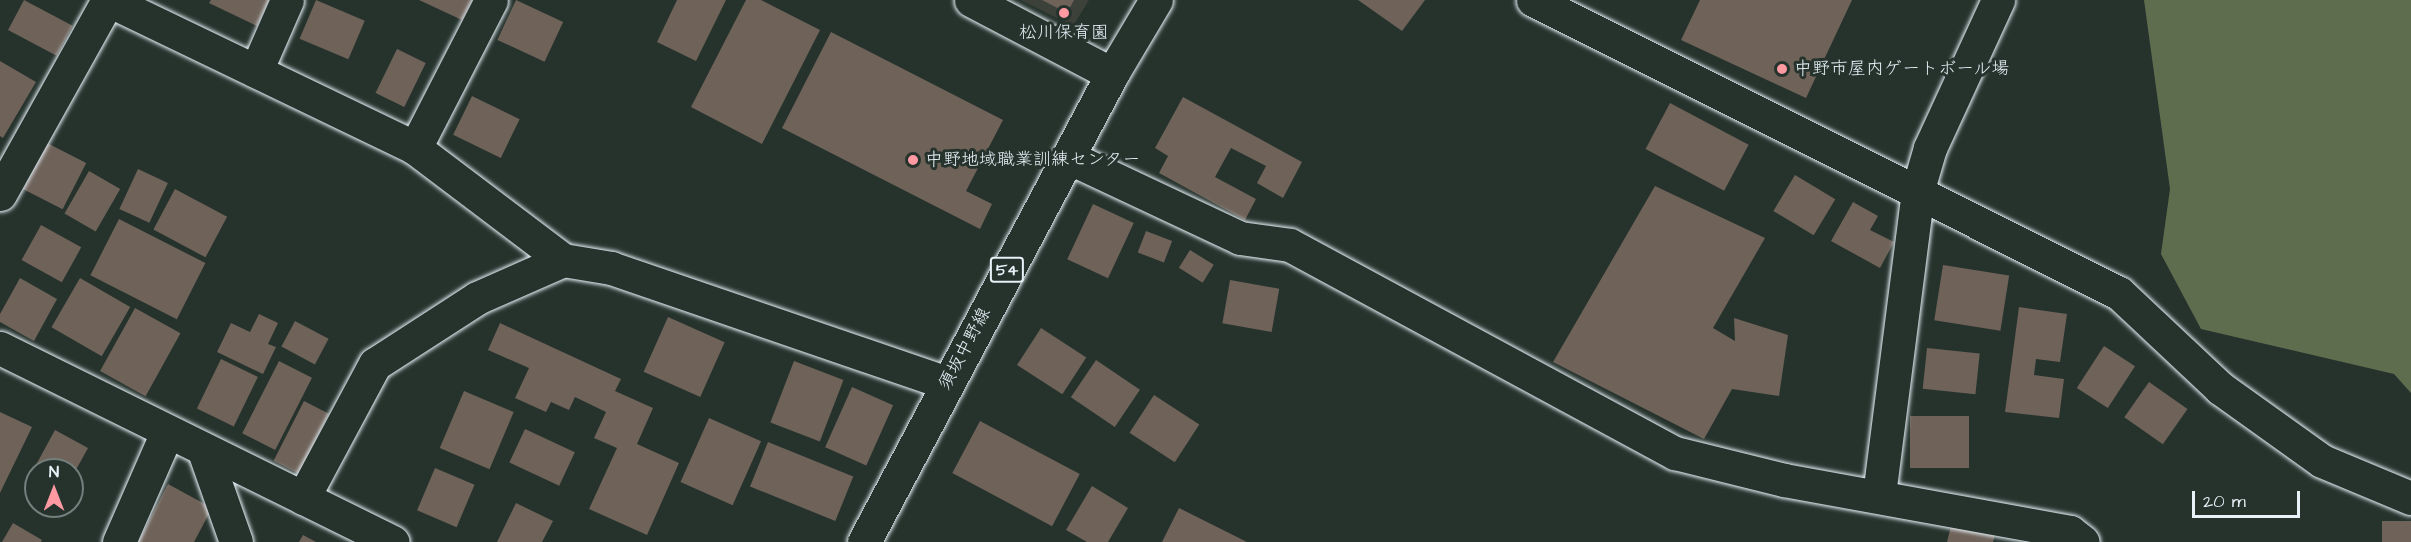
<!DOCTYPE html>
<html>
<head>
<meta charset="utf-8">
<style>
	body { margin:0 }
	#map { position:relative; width:2411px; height:542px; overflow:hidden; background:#26332d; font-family:"Architects Daughter","Klee One",sans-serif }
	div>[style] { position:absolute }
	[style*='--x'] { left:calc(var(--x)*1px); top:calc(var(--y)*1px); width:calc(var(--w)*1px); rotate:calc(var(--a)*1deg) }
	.built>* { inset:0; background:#3c413a }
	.green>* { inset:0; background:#5f6d4f }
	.building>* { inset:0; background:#6e6259; transform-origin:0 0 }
	.roads { filter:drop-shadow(0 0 2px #e8f1f8) drop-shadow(0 0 2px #e8f1f8) }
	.minor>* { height:33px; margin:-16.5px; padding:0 16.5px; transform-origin:16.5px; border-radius:16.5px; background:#26332d }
	.major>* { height:33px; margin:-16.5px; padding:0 16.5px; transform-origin:16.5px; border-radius:16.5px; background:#26332d }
	.dots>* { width:16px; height:16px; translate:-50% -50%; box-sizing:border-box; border:3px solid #26332d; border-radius:50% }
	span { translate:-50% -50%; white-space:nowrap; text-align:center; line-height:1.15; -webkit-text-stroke:6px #26332d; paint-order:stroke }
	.shield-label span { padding:2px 4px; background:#26332d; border:2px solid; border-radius:4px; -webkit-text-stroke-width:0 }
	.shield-label { font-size:16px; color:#e8f1f8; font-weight:700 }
	.poi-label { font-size:18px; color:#e8f1f8 }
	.left { translate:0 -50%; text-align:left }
	.street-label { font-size:18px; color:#e8f1f8 }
	.north { position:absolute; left:24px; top:458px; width:60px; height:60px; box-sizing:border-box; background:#26332d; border:2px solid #747f7e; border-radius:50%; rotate:0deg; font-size:16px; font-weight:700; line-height:24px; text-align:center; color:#e8f1f8 }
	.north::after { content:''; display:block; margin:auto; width:21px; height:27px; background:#ff9aa2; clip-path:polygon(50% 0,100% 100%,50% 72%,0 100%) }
	.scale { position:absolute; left:2192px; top:491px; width:108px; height:27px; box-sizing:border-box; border:3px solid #e8f1f8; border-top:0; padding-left:8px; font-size:18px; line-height:21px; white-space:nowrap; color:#e8f1f8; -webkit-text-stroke:4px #26332d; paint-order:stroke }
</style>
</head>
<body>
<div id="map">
	<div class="built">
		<i style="clip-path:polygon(1021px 0,1089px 0,1073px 26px)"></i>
	</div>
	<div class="green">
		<i style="clip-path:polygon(2144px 0,2411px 0,2411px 393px,2394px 374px,2201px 329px,2161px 254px,2170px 189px)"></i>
	</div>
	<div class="building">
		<i style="left:24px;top:0;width:55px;height:34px;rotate:28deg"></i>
		<i style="clip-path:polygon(211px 0,269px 0,257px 26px,209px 3px)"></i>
		<i style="left:316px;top:0;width:53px;height:42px;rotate:23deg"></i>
		<i style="clip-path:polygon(419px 0,472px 0,462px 20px)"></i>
		<i style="left:516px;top:0;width:52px;height:44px;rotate:25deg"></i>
		<i style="clip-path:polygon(677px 0,726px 0,696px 61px,657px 42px)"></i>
		<i style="clip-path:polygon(746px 0,761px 0,820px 30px,762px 144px,691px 107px)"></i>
		<i style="clip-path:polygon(1042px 0,1074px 0,1067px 13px)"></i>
		<i style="clip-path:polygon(1358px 0,1425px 0,1402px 31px)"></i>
		<i style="clip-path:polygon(1700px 0,1852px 0,1806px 98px,1681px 40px)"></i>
		<i style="clip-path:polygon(831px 32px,1003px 120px,966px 191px,992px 204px,980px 229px,782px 128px)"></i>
		<i style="left:397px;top:49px;width:32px;height:49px;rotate:26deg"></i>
		<i style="clip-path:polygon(0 61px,36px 82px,3px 138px,0 136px)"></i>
		<i style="left:472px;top:96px;width:53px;height:43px;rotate:26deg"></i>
		<i style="clip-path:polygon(1183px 97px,1302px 162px,1283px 198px,1257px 183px,1266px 166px,1231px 148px,1215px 177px,1256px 199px,1245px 220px,1159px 173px,1168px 156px,1155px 148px)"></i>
		<i style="left:1670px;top:103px;width:89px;height:52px;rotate:28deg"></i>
		<i style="left:47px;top:143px;width:44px;height:52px;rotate:27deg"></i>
		<i style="left:138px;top:169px;width:33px;height:44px;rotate:25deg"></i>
		<i style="left:89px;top:171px;width:36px;height:49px;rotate:30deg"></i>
		<i style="left:1795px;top:175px;width:47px;height:42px;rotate:31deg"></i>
		<i style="clip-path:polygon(1655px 186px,1765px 238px,1713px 328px,1735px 341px,1734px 318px,1788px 335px,1779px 396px,1732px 389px,1704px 439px,1553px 362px)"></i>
		<i style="left:175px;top:189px;width:59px;height:46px;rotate:28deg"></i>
		<i style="clip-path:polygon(1853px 202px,1878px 216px,1870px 230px,1894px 242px,1880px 268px,1831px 241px)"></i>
		<i style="left:1093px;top:204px;width:45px;height:61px;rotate:25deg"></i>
		<i style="left:119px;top:219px;width:97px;height:63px;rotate:27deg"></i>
		<i style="left:41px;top:225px;width:46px;height:40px;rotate:29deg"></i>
		<i style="left:1146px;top:231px;width:28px;height:23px;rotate:21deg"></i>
		<i style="left:1190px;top:250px;width:28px;height:21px;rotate:32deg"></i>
		<i style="left:1943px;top:265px;width:67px;height:56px;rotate:9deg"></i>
		<i style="clip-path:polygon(20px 278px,57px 299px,34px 341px,0 322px,0 314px)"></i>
		<i style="left:80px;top:278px;width:58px;height:57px;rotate:30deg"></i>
		<i style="left:1230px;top:280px;width:50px;height:44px;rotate:10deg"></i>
		<i style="clip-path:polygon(2019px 307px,2067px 314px,2060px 362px,2036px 359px,2034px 375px,2064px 379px,2059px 418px,2005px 412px)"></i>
		<i style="left:135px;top:308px;width:52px;height:72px;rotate:29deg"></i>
		<i style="clip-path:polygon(259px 314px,278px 323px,268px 344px,276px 347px,263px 374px,217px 352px,231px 323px,250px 332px)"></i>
		<i style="left:668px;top:317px;width:62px;height:60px;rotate:24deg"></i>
		<i style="left:295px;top:321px;width:38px;height:29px;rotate:28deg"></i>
		<i style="clip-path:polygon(500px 323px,621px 379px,615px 391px,653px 408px,637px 444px,679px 463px,647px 535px,589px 509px,617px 448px,594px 438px,606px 412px,575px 397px,569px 410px,551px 402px,546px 412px,515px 398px,529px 368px,488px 350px)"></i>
		<i style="left:1041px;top:328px;width:54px;height:44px;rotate:33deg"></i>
		<i style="left:2104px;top:346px;width:37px;height:50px;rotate:33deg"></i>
		<i style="left:1927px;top:348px;width:53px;height:41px;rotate:6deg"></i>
		<i style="left:221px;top:359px;width:41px;height:55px;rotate:26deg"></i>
		<i style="left:1096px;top:360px;width:53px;height:45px;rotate:34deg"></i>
		<i style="left:279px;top:361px;width:37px;height:81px;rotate:27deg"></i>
		<i style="left:794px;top:361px;width:53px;height:66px;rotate:21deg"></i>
		<i style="left:2149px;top:382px;width:47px;height:43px;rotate:35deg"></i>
		<i style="left:852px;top:387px;width:45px;height:66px;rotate:24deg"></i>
		<i style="left:464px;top:391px;width:54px;height:62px;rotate:23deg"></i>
		<i style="left:1154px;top:395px;width:54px;height:45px;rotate:33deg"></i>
		<i style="left:304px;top:401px;width:28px;height:67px;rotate:27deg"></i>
		<i style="clip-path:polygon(0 412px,32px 427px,0 493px)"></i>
		<i style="left:1969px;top:416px;width:52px;height:59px;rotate:90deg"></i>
		<i style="left:709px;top:418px;width:57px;height:70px;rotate:24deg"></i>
		<i style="left:980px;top:421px;width:113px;height:59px;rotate:28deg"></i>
		<i style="left:525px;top:429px;width:55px;height:37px;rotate:25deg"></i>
		<i style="clip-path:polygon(55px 430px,88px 448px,72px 477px,72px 470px,36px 470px,36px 491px,25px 485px)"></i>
		<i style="left:768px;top:442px;width:92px;height:48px;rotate:22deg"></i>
		<i style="left:435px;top:468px;width:43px;height:46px;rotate:23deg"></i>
		<i style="clip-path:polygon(168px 484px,212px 508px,194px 542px,138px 542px)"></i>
		<i style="clip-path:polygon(1092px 486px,1128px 508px,1108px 542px,1087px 542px,1066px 530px)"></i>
		<i style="clip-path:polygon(516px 503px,553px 521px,542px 542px,497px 542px)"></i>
		<i style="clip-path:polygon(1179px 508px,1247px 542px,1162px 542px)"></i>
		<i style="clip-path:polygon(1954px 514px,1998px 524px,1993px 542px,1947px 542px)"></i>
		<i style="left:2382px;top:521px;width:29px;height:21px"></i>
		<i style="clip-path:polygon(13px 523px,42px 540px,41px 542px,2px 542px)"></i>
		<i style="clip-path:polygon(303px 535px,316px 542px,299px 542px)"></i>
	</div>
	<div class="roads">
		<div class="minor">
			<i style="--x:971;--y:0;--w:159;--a:27.7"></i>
			<i style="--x:1533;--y:0;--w:655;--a:26.57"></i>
			<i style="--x:2119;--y:293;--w:139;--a:43.2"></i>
			<i style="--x:2220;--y:388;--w:125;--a:35.6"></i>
			<i style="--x:2322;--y:461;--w:96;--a:22.6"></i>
			<i style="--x:256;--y:71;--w:77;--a:-66.4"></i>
			<i style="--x:415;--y:148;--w:166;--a:-62.8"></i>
			<i style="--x:1068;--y:157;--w:190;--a:25.2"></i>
			<i style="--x:1240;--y:238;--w:50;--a:8"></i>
			<i style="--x:1290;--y:245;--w:438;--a:28.4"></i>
			<i style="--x:1675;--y:453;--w:112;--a:13.9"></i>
			<i style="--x:1784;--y:480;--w:291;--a:10.3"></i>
			<i style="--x:2070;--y:532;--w:16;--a:38"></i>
			<i style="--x:0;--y:194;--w:222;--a:-60.9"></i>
			<i style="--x:108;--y:0;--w:341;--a:25.7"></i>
			<i style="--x:415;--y:148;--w:186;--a:37.1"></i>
			<i style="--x:0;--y:348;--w:438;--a:26.3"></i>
			<i style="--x:204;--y:451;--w:96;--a:70.6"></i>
			<i style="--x:1879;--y:495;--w:308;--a:-82.7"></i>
			<i style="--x:1918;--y:189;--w:43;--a:-73.7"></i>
			<i style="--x:1930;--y:148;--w:163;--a:-65.3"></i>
			<i style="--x:303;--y:498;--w:152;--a:-61.8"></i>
			<i style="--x:375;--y:364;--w:121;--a:-32.9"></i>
			<i style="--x:477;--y:298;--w:94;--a:-23.8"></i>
			<i style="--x:563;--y:260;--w:49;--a:9.5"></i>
			<i style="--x:611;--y:268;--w:354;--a:18.9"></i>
			<i style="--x:119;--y:542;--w:120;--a:-66.4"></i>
		</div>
		<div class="major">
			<i style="--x:864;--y:542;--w:530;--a:-62.08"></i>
			<i style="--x:1112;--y:74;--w:86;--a:-59.3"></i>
		</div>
	</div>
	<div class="dots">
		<i style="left:1064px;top:13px;background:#ff9aa2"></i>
		<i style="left:1782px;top:69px;background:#ff9aa2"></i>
		<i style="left:913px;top:160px;background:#ff9aa2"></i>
	</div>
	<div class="shield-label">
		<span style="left:1007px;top:270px">54</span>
	</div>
	<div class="poi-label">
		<span style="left:1064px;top:33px">松川保育園</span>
		<span class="left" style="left:1794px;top:69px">中野市屋内ゲートボール場</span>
		<span class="left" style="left:925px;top:160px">中野地域職業訓練センター</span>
	</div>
	<div class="street-label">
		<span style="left:965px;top:349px;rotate:-62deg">須坂中野線</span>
	</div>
	<div class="north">N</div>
	<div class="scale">20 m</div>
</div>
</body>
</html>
